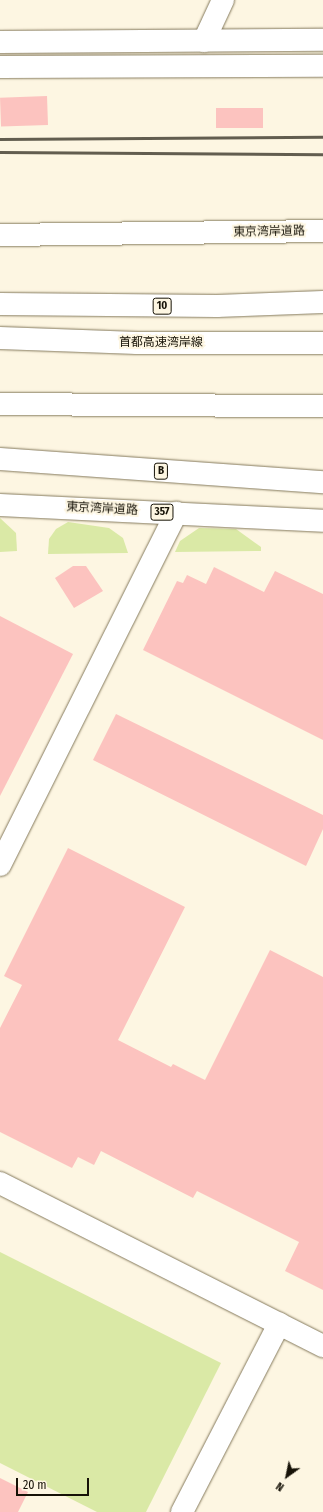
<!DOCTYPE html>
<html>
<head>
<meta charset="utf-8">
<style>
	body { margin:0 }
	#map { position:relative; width:323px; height:1512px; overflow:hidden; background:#fdf6e2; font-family:"Fira Sans Condensed","Noto Sans JP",sans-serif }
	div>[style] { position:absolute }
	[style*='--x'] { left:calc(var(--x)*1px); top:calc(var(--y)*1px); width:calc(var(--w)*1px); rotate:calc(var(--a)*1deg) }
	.green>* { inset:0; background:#dae9a6 }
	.building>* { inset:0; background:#fcc3bf; transform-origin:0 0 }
	.roads { filter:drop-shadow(0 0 1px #857a5d) drop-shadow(0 0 1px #857a5d) }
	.secondary>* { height:22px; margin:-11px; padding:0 11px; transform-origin:11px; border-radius:11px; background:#fff }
	.highway>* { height:22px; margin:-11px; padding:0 11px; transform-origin:11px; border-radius:11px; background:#fff }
	.rail>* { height:3px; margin:-1.5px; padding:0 1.5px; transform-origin:1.5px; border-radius:1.5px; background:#625d4f }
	span { translate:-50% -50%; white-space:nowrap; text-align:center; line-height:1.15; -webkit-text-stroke:4px #fdf6e2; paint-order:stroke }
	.shield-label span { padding:1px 3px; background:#fdf6e2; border:1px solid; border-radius:3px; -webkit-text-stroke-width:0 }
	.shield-label { font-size:11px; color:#161207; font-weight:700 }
	.street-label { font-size:12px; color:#161207 }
	.north { position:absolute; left:267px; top:1456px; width:40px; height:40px; -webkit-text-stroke:3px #fdf6e2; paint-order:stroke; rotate:213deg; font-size:11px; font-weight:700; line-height:16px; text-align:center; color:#161207 }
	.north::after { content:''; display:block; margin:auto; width:14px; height:18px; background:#161207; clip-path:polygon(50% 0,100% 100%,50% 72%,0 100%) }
	.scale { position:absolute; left:16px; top:1478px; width:73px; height:18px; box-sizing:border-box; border:2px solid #161207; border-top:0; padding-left:5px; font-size:12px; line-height:14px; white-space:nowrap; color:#161207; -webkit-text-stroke:3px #fdf6e2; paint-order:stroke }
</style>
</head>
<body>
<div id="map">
	<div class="green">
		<i style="clip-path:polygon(0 518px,16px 533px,17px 551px,0 552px)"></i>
		<i style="clip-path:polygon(68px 522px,109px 528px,123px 538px,128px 553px,48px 554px,49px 539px,56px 529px)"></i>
		<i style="clip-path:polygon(199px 528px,236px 529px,261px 547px,261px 551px,175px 552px,180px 541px)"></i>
		<i style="clip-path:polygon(0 1252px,221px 1363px,146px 1512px,97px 1512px,0 1463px)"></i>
	</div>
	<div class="building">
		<i style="left:47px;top:96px;width:29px;height:47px;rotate:88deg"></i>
		<i style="left:216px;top:108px;width:47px;height:20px"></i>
		<i style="clip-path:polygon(73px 566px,86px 566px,103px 591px,74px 608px,55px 578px)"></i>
		<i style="clip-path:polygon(214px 567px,264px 592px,275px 571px,323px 594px,323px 740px,143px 650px,177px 581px,183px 583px,187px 575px,206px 584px)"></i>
		<i style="clip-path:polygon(0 616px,73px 654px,0 796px)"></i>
		<i style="clip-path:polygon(116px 714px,323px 815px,323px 829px,306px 866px,93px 760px)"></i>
		<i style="clip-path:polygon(68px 848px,185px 907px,118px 1040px,171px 1067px,173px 1064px,205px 1080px,270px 950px,323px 977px,323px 1290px,285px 1271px,299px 1242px,197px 1191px,193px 1198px,101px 1151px,94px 1165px,78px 1157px,72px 1168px,0 1132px,0 1028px,22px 985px,4px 976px)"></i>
		<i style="clip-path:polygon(0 1478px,28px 1492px,18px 1512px,0 1512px)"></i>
	</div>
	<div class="roads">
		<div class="secondary">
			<i style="--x:204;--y:41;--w:45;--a:-65.1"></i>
			<i style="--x:0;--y:42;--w:323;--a:-0.4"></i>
			<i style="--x:0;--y:67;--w:323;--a:-0.2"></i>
			<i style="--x:0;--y:865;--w:394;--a:-63.4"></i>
			<i style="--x:0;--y:1183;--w:362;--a:26.8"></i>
			<i style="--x:182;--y:1512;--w:212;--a:-62.7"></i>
		</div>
		<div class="highway">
			<i style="--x:0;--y:235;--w:323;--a:-0.7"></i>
			<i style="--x:0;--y:304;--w:217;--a:0.5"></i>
			<i style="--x:217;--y:306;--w:106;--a:-2.2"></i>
			<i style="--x:0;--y:338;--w:137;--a:2.1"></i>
			<i style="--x:137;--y:343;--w:186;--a:0"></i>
			<i style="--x:0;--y:404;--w:323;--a:0.4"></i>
			<i style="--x:0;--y:459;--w:324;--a:4.1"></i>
			<i style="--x:0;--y:505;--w:323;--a:2.8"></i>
		</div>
	</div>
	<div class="rail">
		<i style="--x:0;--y:139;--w:323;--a:-0.4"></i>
		<i style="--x:0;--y:152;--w:323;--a:0.4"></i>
	</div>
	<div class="shield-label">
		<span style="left:162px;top:306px">10</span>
		<span style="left:161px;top:471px">B</span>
		<span style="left:162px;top:512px">357</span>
	</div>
	<div class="street-label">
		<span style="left:269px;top:232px;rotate:-1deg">東京湾岸道路</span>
		<span style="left:161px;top:343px">首都高速湾岸線</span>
		<span style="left:102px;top:509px;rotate:3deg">東京湾岸道路</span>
	</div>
	<div class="north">N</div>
	<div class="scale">20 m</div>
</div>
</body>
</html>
